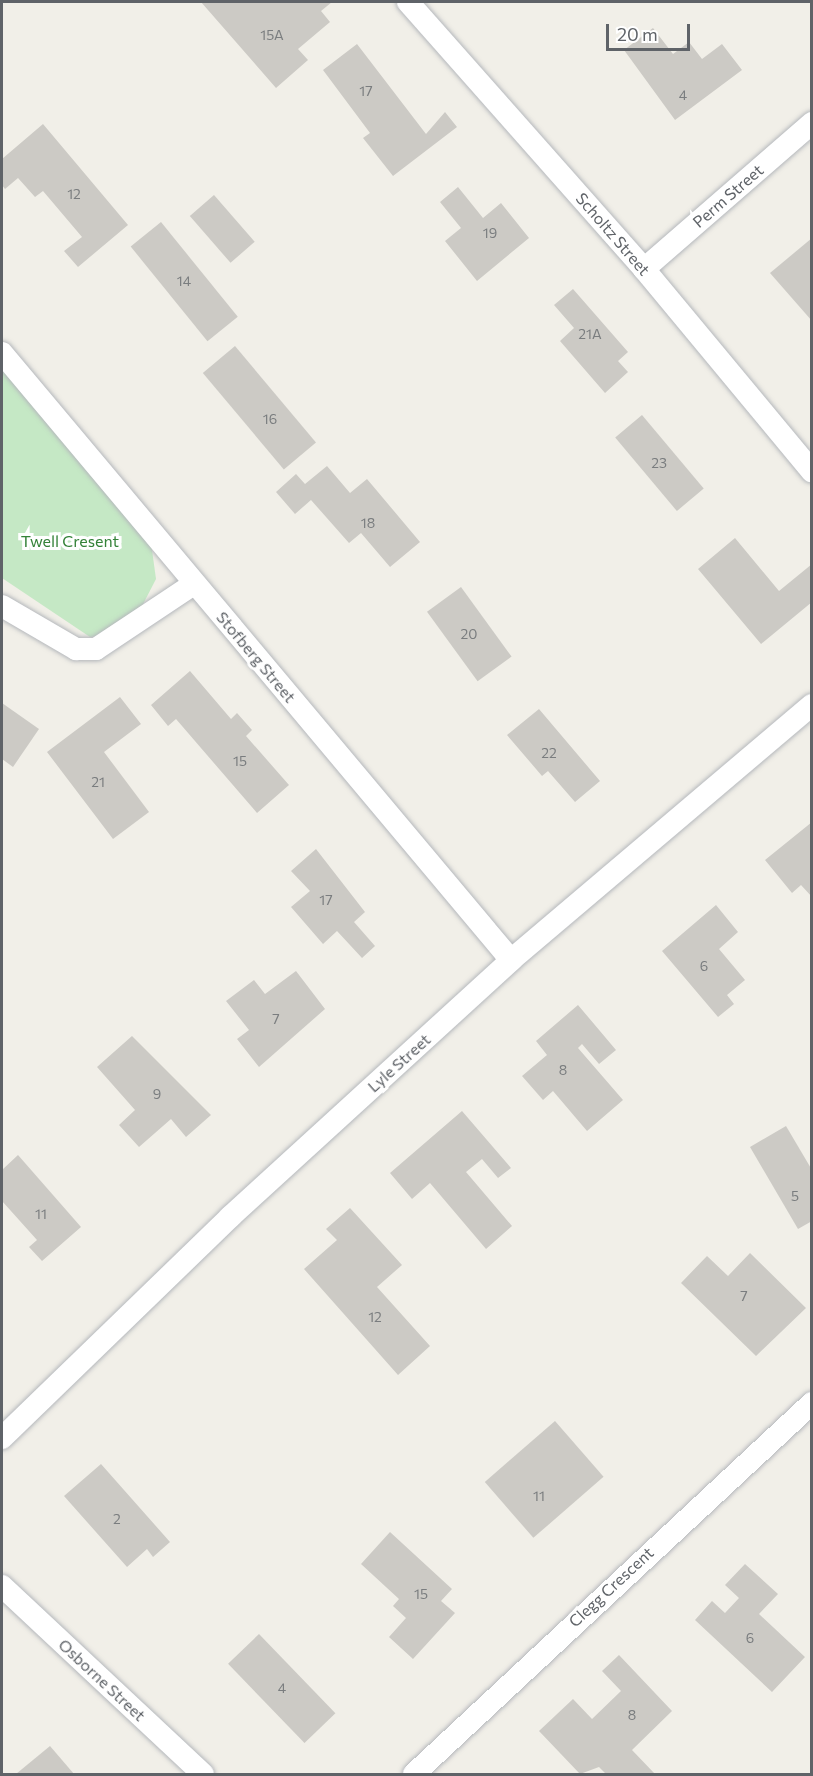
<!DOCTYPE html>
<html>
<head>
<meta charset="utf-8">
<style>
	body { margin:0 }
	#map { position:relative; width:813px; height:1776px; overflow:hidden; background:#f1efe8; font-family:Commissioner,sans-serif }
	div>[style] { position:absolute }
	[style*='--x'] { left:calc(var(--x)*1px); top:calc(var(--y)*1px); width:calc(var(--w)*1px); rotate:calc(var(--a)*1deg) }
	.green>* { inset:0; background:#c5e8c5 }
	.building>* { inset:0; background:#cccac5; transform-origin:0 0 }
	.roads { filter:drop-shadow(0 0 2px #b5b8bc) drop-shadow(0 0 2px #b5b8bc) }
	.street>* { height:22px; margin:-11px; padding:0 11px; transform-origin:11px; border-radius:11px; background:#fff }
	span { translate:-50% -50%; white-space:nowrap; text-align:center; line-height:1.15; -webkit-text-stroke:6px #fff; paint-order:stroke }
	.number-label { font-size:14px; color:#7a7d7f }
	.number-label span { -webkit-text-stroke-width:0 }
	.street-label { font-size:16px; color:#5f6368 }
	.park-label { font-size:16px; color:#348238 }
	.frame { position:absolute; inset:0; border:3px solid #5f6368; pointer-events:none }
	.scale { position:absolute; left:606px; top:24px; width:84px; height:27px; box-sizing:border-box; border:3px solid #5f6368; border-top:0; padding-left:8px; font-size:18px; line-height:21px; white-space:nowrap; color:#5f6368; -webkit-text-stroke:4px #fff; paint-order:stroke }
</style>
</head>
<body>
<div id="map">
	<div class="green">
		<i style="clip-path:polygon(2px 359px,149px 528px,156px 579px,139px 612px,108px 635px,90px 637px,2px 578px)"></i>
	</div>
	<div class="building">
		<i style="clip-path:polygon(201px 2px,332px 2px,321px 11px,330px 22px,298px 49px,308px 60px,276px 88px)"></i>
		<i style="clip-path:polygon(653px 28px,673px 54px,689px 42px,702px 59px,722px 44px,742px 70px,675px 120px,624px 50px)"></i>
		<i style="clip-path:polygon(357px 44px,426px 134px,445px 112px,457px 127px,393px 176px,363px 138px,370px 133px,323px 70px)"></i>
		<i style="clip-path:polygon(43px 124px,128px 225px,78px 267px,64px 251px,82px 237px,43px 191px,35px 197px,18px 178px,5px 189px,2px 185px,2px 159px)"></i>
		<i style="clip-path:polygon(458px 187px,483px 218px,501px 203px,529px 238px,477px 281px,445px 241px,461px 228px,440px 202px)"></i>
		<i style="left:214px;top:195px;width:62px;height:32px;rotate:49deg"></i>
		<i style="left:161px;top:222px;width:122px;height:39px;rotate:51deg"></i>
		<i style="clip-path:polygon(812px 238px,812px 321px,770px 273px)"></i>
		<i style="clip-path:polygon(573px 289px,628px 352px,618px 361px,628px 372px,605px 393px,560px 341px,574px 328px,554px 305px)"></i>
		<i style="left:235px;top:346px;width:126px;height:42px;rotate:50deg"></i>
		<i style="left:642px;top:415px;width:96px;height:35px;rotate:50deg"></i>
		<i style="clip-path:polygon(327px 466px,350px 493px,367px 479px,420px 542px,390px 567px,361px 533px,349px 543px,311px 500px,295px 514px,276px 492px,296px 474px,305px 484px)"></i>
		<i style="clip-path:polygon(735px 538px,779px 591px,812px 564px,812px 602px,761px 644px,698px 569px)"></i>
		<i style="left:461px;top:587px;width:86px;height:42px;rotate:54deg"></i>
		<i style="clip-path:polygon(190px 671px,231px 719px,237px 713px,252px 730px,246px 736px,289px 785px,257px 813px,176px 719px,168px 726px,151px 705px)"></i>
		<i style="clip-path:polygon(120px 697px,141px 724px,104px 752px,149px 812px,113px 839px,47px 752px)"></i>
		<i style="clip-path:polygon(2px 703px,39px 729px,13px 767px,2px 759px)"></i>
		<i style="clip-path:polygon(539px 709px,600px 781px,575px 802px,548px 771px,542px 776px,507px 735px)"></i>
		<i style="clip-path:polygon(812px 822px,812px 897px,801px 885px,792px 893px,765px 860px)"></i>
		<i style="clip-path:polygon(316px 849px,365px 912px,354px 922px,375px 946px,362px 958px,337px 931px,323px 944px,291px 907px,310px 891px,291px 871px)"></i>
		<i style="clip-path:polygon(716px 905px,738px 932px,719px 949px,745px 980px,727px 995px,734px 1004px,718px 1017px,662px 951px)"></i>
		<i style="clip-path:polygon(296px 971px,325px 1009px,259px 1067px,237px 1039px,249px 1030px,226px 1001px,254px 980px,265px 994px)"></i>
		<i style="clip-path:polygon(578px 1005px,616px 1050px,599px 1064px,582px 1044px,578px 1048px,623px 1100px,587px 1131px,553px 1091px,543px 1100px,522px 1076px,547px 1055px,536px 1041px)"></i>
		<i style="clip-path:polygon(132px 1036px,211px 1115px,186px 1137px,171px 1119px,139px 1147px,119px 1125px,135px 1110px,97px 1067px)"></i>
		<i style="clip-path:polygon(462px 1111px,511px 1168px,498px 1178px,482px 1159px,466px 1172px,512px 1226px,486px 1249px,430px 1183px,412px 1199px,390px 1173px)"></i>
		<i style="clip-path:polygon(786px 1126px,812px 1170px,812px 1221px,798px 1229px,750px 1147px)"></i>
		<i style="clip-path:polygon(18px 1155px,81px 1227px,42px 1261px,29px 1247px,37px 1240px,2px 1201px,2px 1170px)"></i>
		<i style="clip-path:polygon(350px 1208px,402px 1265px,377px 1287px,430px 1346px,398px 1375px,304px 1269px,337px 1240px,326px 1229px)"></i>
		<i style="clip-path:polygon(750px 1253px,806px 1308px,756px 1356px,681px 1283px,707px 1256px,728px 1276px)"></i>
		<i style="left:555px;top:1421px;width:74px;height:93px;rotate:49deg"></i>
		<i style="clip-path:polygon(101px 1464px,170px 1542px,153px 1557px,147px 1549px,127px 1567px,64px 1496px)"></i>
		<i style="clip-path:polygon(390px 1532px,452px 1589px,441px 1601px,455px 1613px,413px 1659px,389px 1637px,406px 1618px,393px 1606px,399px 1599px,361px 1564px)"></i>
		<i style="clip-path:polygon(745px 1564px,778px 1594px,759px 1614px,805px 1657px,772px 1692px,695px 1620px,712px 1601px,725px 1613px,739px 1598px,725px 1585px)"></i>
		<i style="left:259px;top:1634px;width:110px;height:43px;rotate:46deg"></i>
		<i style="clip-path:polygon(619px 1655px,672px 1711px,632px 1750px,655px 1774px,606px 1774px,599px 1767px,580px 1774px,539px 1731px,573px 1699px,592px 1719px,621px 1691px,602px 1671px)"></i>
		<i style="clip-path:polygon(50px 1746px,74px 1774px,16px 1774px)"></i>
	</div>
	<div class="roads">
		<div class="street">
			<i style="--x:408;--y:2;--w:356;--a:48.5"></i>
			<i style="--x:644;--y:269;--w:263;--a:50.3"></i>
			<i style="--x:644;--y:269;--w:223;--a:-41"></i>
			<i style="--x:2;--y:353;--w:792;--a:50.02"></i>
			<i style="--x:2;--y:606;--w:86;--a:30.2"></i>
			<i style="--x:76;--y:649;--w:20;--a:0"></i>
			<i style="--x:96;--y:649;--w:118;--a:-33.6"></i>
			<i style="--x:2;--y:1438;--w:318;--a:-44.1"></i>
			<i style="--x:230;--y:1217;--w:381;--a:-42.4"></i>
			<i style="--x:511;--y:960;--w:394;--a:-40.3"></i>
			<i style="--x:2;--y:1586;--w:275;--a:43.1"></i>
			<i style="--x:414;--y:1774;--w:544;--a:-42.99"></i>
		</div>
	</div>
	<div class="number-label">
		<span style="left:272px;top:35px">15A</span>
		<span style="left:366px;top:91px">17</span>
		<span style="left:683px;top:95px">4</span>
		<span style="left:74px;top:194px">12</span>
		<span style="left:490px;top:233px">19</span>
		<span style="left:184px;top:281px">14</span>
		<span style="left:590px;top:334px">21A</span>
		<span style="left:270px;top:419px">16</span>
		<span style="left:659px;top:463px">23</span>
		<span style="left:368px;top:523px">18</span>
		<span style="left:469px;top:634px">20</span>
		<span style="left:549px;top:753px">22</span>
		<span style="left:240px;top:761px">15</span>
		<span style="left:98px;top:782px">21</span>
		<span style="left:326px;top:900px">17</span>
		<span style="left:704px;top:966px">6</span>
		<span style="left:276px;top:1019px">7</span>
		<span style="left:563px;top:1070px">8</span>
		<span style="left:157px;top:1094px">9</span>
		<span style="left:795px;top:1196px">5</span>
		<span style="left:41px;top:1214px">11</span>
		<span style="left:744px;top:1296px">7</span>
		<span style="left:375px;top:1317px">12</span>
		<span style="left:539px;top:1496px">11</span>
		<span style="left:117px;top:1519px">2</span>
		<span style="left:421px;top:1594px">15</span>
		<span style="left:750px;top:1638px">6</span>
		<span style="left:282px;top:1688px">4</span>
		<span style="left:632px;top:1715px">8</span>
	</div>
	<div class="street-label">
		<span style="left:728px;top:196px;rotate:-41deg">Perm Street</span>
		<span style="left:613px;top:234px;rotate:49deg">Scholtz Street</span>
		<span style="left:256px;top:657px;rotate:50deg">Stofberg Street</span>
		<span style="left:399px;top:1063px;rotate:-42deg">Lyle Street</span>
		<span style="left:611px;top:1587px;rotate:-43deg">Clegg Crescent</span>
		<span style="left:102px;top:1680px;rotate:43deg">Osborne Street</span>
	</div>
	<div class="park-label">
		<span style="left:70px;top:541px">Twell Cresent</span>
	</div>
	<div class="frame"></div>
	<div class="scale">20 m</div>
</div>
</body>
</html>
